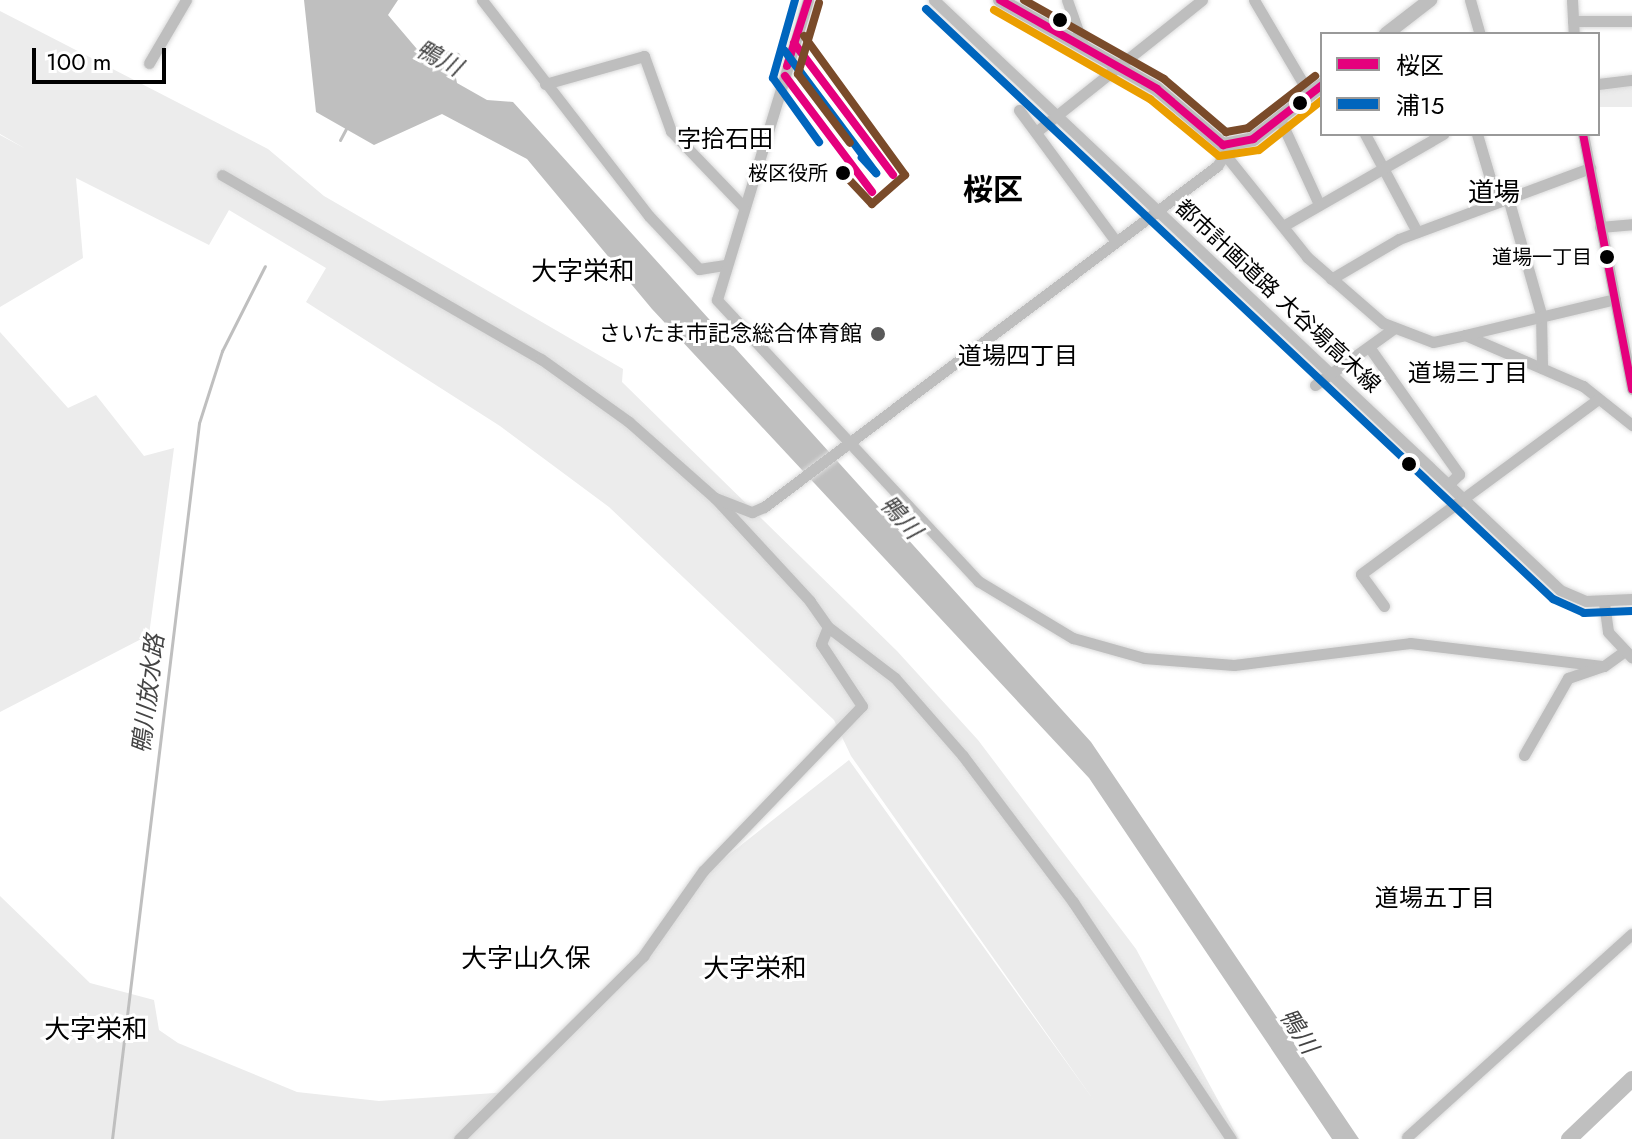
<!DOCTYPE html>
<html>
<head>
<meta charset="utf-8">
<style>
	body { margin:0 }
	#map { position:relative; width:1632px; height:1139px; overflow:hidden; background:#fff; font-family:Jost,"Noto Sans JP",sans-serif }
	div>[style] { position:absolute }
	[style*='--x'] { left:calc(var(--x)*1px); top:calc(var(--y)*1px); width:calc(var(--w)*1px); rotate:calc(var(--a)*1deg) }
	.green>* { inset:0; background:#ececec; transform-origin:0 0 }
	.water>* { inset:0; background:#bfbfbf }
	.stream>* { height:3px; margin:-1.5px; padding:0 1.5px; transform-origin:1.5px; border-radius:1.5px; background:#bfbfbf }
	.river>* { height:16px; margin:-8px; padding:0 8px; transform-origin:8px; border-radius:8px; background:#bfbfbf }
	.roads { filter:drop-shadow(0 0 2px #dbdbdb) drop-shadow(0 0 2px #dbdbdb) }
	.minor>* { height:11px; margin:-5.5px; padding:0 5.5px; transform-origin:5.5px; border-radius:5.5px; background:#bebebe }
	.major>* { height:14px; margin:-7px; padding:0 7px; transform-origin:7px; border-radius:7px; background:#bebebe }
	.bus-1>* { height:8px; margin:-4px; padding:0 4px; transform-origin:4px; border-radius:4px; background:#e5007d }
	.bus-2>* { height:8px; margin:-4px; padding:0 4px; transform-origin:4px; border-radius:4px; background:#0065bd }
	.bus-3>* { height:8px; margin:-4px; padding:0 4px; transform-origin:4px; border-radius:4px; background:#7a4b2a }
	.bus-4>* { height:8px; margin:-4px; padding:0 4px; transform-origin:4px; border-radius:4px; background:#eb9e00 }
	.dots>* { width:22px; height:22px; translate:-50% -50%; box-sizing:border-box; border:4px solid #fff; border-radius:50% }
	span { translate:-50% -50%; white-space:nowrap; text-align:center; line-height:1.15; -webkit-text-stroke:6px #fff; paint-order:stroke }
	.bus-label { font-size:20px; color:#000 }
	.right { translate:-100% -50%; text-align:right }
	.street-label { font-size:22px; color:#000 }
	.poi-label { font-size:22px; color:#000 }
	.water-label { font-size:24px; color:#444; font-style:italic }
	.neighbourhood-label { font-size:24px; color:#000 }
	.quarter-label { font-size:26px; color:#000 }
	.district-label { font-size:30px; color:#000; font-weight:700 }
	.legend { position:absolute; left:1320px; top:32px; width:280px; height:104px; box-sizing:border-box; background:#fff; border:2px solid #999; margin:0; padding:10px 14px; list-style:none; font-size:24px; color:#000 }
	.legend li { display:flex; align-items:center; gap:16px; height:40px }
	.legend b { width:40px; border:2px solid #999 }
	.scale { position:absolute; left:32px; top:48px; width:134px; height:36px; box-sizing:border-box; border:4px solid #000; border-top:0; padding-left:10px; font-size:24px; line-height:28px; white-space:nowrap; color:#000; -webkit-text-stroke:6px #fff; paint-order:stroke }
</style>
</head>
<body>
<div id="map">
	<div class="green">
		<i style="clip-path:polygon(0 11px,268px 149px,324px 196px,623px 369px,622px 382px,897px 651px,978px 740px,1136px 949px,1239px 1139px,0 1139px,0 896px,90px 983px,154px 1000px,159px 1030px,178px 1043px,297px 1092px,379px 1101px,509px 1092px,603px 999px,707px 872px,849px 760px,1095px 1102px,851px 756px,834px 720px,609px 507px,500px 426px,306px 302px,326px 268px,229px 210px,209px 245px,76px 178px,83px 258px,0 307px,0 135px,26px 149px,0 134px)"></i>
		<i style="left:1632px;top:84px;width:23px;height:34px;rotate:90deg"></i>
		<i style="clip-path:polygon(0 332px,68px 408px,96px 395px,144px 456px,174px 448px,149px 635px,0 712px)"></i>
	</div>
	<div class="water">
		<i style="clip-path:polygon(304px 0,398px 0,388px 15px,428px 62px,446px 50px,459px 53px,466px 63px,454px 68px,457px 83px,487px 100px,513px 102px,1091px 742px,1359px 1139px,1332px 1139px,1089px 778px,652px 309px,527px 159px,442px 114px,374px 145px,316px 112px)"></i>
	</div>
	<div class="stream">
		<i style="--x:340;--y:140;--w:15;--a:-62"></i>
		<i style="--x:112;--y:1139;--w:721;--a:-83.07"></i>
		<i style="--x:199;--y:423;--w:76;--a:-72.3"></i>
		<i style="--x:222;--y:351;--w:95;--a:-63.2"></i>
	</div>
	<div class="river">
		<i style="--x:1569;--y:1139;--w:87;--a:-43.6"></i>
	</div>
	<div class="roads">
		<div class="minor">
			<i style="--x:482;--y:0;--w:273;--a:52.3"></i>
			<i style="--x:649;--y:216;--w:73;--a:46.7"></i>
			<i style="--x:699;--y:269;--w:25;--a:-9"></i>
			<i style="--x:808;--y:0;--w:313;--a:106.9"></i>
			<i style="--x:717;--y:300;--w:384;--a:47.1"></i>
			<i style="--x:978;--y:581;--w:111;--a:31"></i>
			<i style="--x:1073;--y:638;--w:74;--a:15.7"></i>
			<i style="--x:1144;--y:658;--w:90;--a:4.4"></i>
			<i style="--x:1234;--y:665;--w:177;--a:-7.1"></i>
			<i style="--x:1410;--y:643;--w:195;--a:6.8"></i>
			<i style="--x:1604;--y:666;--w:26;--a:-36"></i>
			<i style="--x:934;--y:0;--w:860;--a:43.3"></i>
			<i style="--x:1560;--y:590;--w:28;--a:23"></i>
			<i style="--x:1586;--y:601;--w:46;--a:-2.5"></i>
			<i style="--x:1067;--y:0;--w:51;--a:70.5"></i>
			<i style="--x:1254;--y:0;--w:110;--a:59.5"></i>
			<i style="--x:1470;--y:0;--w:35;--a:74"></i>
			<i style="--x:1572;--y:0;--w:34;--a:87"></i>
			<i style="--x:1573;--y:21;--w:59;--a:0"></i>
			<i style="--x:149;--y:63;--w:73;--a:-59.6"></i>
			<i style="--x:545;--y:84;--w:103;--a:-15.8"></i>
			<i style="--x:644;--y:56;--w:80;--a:70.2"></i>
			<i style="--x:671;--y:131;--w:103;--a:46.2"></i>
			<i style="--x:1598;--y:84;--w:34;--a:-7"></i>
			<i style="--x:1019;--y:110;--w:160;--a:53.6"></i>
			<i style="--x:1280;--y:119;--w:94;--a:65.4"></i>
			<i style="--x:1036;--y:132;--w:212;--a:-38.5"></i>
			<i style="--x:1365;--y:134;--w:111;--a:62"></i>
			<i style="--x:1477;--y:134;--w:71;--a:73.6"></i>
			<i style="--x:1583;--y:134;--w:260;--a:79.1"></i>
			<i style="--x:1227;--y:157;--w:128;--a:51.3"></i>
			<i style="--x:1307;--y:257;--w:101;--a:41"></i>
			<i style="--x:1383;--y:323;--w:53;--a:20.8"></i>
			<i style="--x:1433;--y:342;--w:33;--a:-12"></i>
			<i style="--x:1465;--y:335;--w:129;--a:23.4"></i>
			<i style="--x:1583;--y:386;--w:63;--a:38.5"></i>
			<i style="--x:222;--y:175;--w:368;--a:30"></i>
			<i style="--x:541;--y:359;--w:108;--a:35.6"></i>
			<i style="--x:629;--y:422;--w:115;--a:41.5"></i>
			<i style="--x:1508;--y:198;--w:121;--a:74.1"></i>
			<i style="--x:1541;--y:314;--w:54;--a:88.9"></i>
			<i style="--x:1283;--y:226;--w:185;--a:-29.9"></i>
			<i style="--x:1600;--y:227;--w:32;--a:-5"></i>
			<i style="--x:1331;--y:279;--w:79;--a:-30.5"></i>
			<i style="--x:1399;--y:239;--w:204;--a:-20.4"></i>
			<i style="--x:1465;--y:335;--w:154;--a:-13.5"></i>
			<i style="--x:1369;--y:347;--w:156;--a:54.7"></i>
			<i style="--x:1459;--y:474;--w:14;--a:135"></i>
			<i style="--x:1315;--y:385;--w:96;--a:-35.7"></i>
			<i style="--x:1604;--y:603;--w:29;--a:82"></i>
			<i style="--x:1608;--y:632;--w:35;--a:47"></i>
			<i style="--x:1384;--y:606;--w:39;--a:-126"></i>
			<i style="--x:1361;--y:574;--w:295;--a:-36.4"></i>
			<i style="--x:828;--y:627;--w:84;--a:37.3"></i>
			<i style="--x:895;--y:678;--w:103;--a:48.9"></i>
			<i style="--x:963;--y:756;--w:183;--a:53"></i>
			<i style="--x:1073;--y:902;--w:285;--a:56.3"></i>
			<i style="--x:1524;--y:755;--w:89;--a:-60.3"></i>
			<i style="--x:1568;--y:678;--w:37;--a:-19"></i>
			<i style="--x:1407;--y:1137;--w:303;--a:-42.1"></i>
			<i style="--x:459;--y:1139;--w:260;--a:-44.8"></i>
			<i style="--x:643;--y:956;--w:104;--a:-54.8"></i>
			<i style="--x:703;--y:871;--w:229;--a:-46.1"></i>
			<i style="--x:862;--y:706;--w:74;--a:-123.5"></i>
			<i style="--x:821;--y:644;--w:18;--a:-68"></i>
			<i style="--x:828;--y:627;--w:32;--a:-125"></i>
			<i style="--x:810;--y:601;--w:140;--a:-132.7"></i>
			<i style="--x:715;--y:498;--w:40;--a:21"></i>
			<i style="--x:752;--y:512;--w:13;--a:-23"></i>
			<i style="--x:764;--y:507;--w:567;--a:-36.97"></i>
			<i style="--x:1217;--y:166;--w:23;--a:-56"></i>
		</div>
		<div class="major">
			<i style="--x:1000;--y:0;--w:180;--a:29.5"></i>
			<i style="--x:1157;--y:89;--w:87;--a:40.3"></i>
			<i style="--x:1223;--y:145;--w:31;--a:-11"></i>
			<i style="--x:1253;--y:139;--w:88;--a:-38"></i>
			<i style="--x:1386;--y:34;--w:56;--a:-37.7"></i>
		</div>
	</div>
	<div class="bus-1">
		<i style="--x:1000;--y:0;--w:180;--a:29.5"></i>
		<i style="--x:1157;--y:89;--w:87;--a:40.3"></i>
		<i style="--x:1223;--y:145;--w:31;--a:-11"></i>
		<i style="--x:1253;--y:139;--w:88;--a:-38"></i>
		<i style="--x:794;--y:43;--w:165;--a:53.1"></i>
		<i style="--x:787;--y:66;--w:69;--a:-72.3"></i>
		<i style="--x:785;--y:76;--w:145;--a:53.1"></i>
		<i style="--x:1583;--y:134;--w:260;--a:79.1"></i>
	</div>
	<div class="bus-2">
		<i style="--x:795;--y:0;--w:81;--a:105.8"></i>
		<i style="--x:773;--y:78;--w:79;--a:54.3"></i>
		<i style="--x:926;--y:9;--w:861;--a:43.26"></i>
		<i style="--x:1553;--y:599;--w:34;--a:24"></i>
		<i style="--x:1584;--y:613;--w:48;--a:-2.4"></i>
		<i style="--x:784;--y:50;--w:154;--a:53.2"></i>
		<i style="--x:876;--y:173;--w:21;--a:-133"></i>
	</div>
	<div class="bus-3">
		<i style="--x:1024;--y:0;--w:161;--a:29.4"></i>
		<i style="--x:1164;--y:79;--w:82;--a:40.5"></i>
		<i style="--x:1226;--y:132;--w:22;--a:-10"></i>
		<i style="--x:1248;--y:128;--w:85;--a:-37.8"></i>
		<i style="--x:819;--y:3;--w:74;--a:106.5"></i>
		<i style="--x:798;--y:74;--w:86;--a:53"></i>
		<i style="--x:804;--y:36;--w:172;--a:54"></i>
		<i style="--x:905;--y:175;--w:44;--a:138.7"></i>
		<i style="--x:872;--y:204;--w:44;--a:-133.2"></i>
	</div>
	<div class="bus-4">
		<i style="--x:994;--y:10;--w:180;--a:29.7"></i>
		<i style="--x:1150;--y:99;--w:89;--a:39.6"></i>
		<i style="--x:1219;--y:156;--w:40;--a:-8.5"></i>
		<i style="--x:1259;--y:150;--w:80;--a:-38.4"></i>
	</div>
	<div class="dots">
		<i style="left:1060px;top:20px;background:#000"></i>
		<i style="left:1300px;top:103px;background:#000"></i>
		<i style="left:843px;top:173px;background:#000"></i>
		<i style="left:1607px;top:257px;background:#000"></i>
		<i style="left:878px;top:334px;background:#595959"></i>
		<i style="left:1409px;top:464px;background:#000"></i>
	</div>
	<div class="bus-label">
		<span class="right" style="left:828px;top:173px">桜区役所</span>
		<span class="right" style="left:1592px;top:257px">道場一丁目</span>
	</div>
	<div class="street-label">
		<span style="left:1278px;top:296px;rotate:43deg">都市計画道路 大谷場高木線</span>
	</div>
	<div class="poi-label">
		<span class="right" style="left:862px;top:334px">さいたま市記念総合体育館</span>
	</div>
	<div class="water-label">
		<span style="left:439px;top:58px;rotate:28deg">鴨川</span>
		<span style="left:901px;top:517px;rotate:48deg">鴨川</span>
		<span style="left:148px;top:694px;rotate:-83deg">鴨川放水路</span>
		<span style="left:1299px;top:1031px;rotate:57deg">鴨川</span>
	</div>
	<div class="neighbourhood-label">
		<span style="left:725px;top:139px">字拾石田</span>
		<span style="left:1018px;top:356px">道場四丁目</span>
		<span style="left:1468px;top:373px">道場三丁目</span>
		<span style="left:1435px;top:898px">道場五丁目</span>
	</div>
	<div class="quarter-label">
		<span style="left:1494px;top:193px">道場</span>
		<span style="left:583px;top:272px">大字栄和</span>
		<span style="left:526px;top:959px">大字山久保</span>
		<span style="left:755px;top:969px">大字栄和</span>
		<span style="left:96px;top:1030px">大字栄和</span>
	</div>
	<div class="district-label">
		<span style="left:993px;top:190px">桜区</span>
	</div>
	<ul class="legend">
	<li><b style="height:10px;background:#e5007d"></b>桜区</li>
	<li><b style="height:10px;background:#0065bd"></b>浦15</li>
	</ul>
	<div class="scale">100 m</div>
</div>
</body>
</html>
